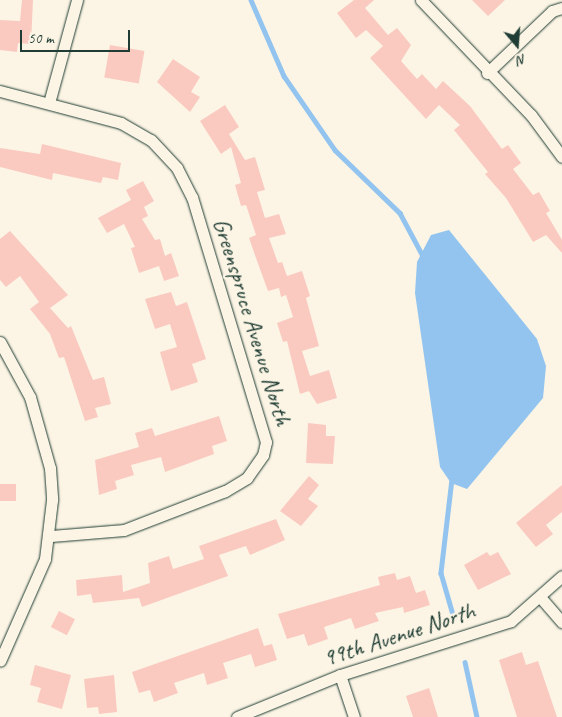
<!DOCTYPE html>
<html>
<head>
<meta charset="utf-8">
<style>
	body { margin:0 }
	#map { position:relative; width:562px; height:717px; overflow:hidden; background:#fcf5e5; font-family:Caveat,sans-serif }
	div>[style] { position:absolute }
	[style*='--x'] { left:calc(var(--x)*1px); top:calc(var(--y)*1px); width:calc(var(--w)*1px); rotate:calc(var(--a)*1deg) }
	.water>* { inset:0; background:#93c4ef }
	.stream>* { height:4.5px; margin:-2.25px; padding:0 2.25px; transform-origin:2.25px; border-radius:2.25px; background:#93c4ef }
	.building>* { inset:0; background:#facac0; transform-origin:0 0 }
	.roads { filter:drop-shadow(0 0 1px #1f3d34) drop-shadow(0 0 1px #1f3d34) }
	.minor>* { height:11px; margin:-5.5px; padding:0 5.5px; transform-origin:5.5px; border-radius:5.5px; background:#fcf5e5 }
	span { translate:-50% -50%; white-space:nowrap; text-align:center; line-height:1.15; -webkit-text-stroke:5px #fcf5e5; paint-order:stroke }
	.street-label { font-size:24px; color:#1f3d34 }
	.north { position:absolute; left:492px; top:20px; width:50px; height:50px; -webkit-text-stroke:4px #fcf5e5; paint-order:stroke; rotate:162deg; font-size:14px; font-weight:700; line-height:20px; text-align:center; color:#1f3d34 }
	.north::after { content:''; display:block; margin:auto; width:18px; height:22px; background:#1f3d34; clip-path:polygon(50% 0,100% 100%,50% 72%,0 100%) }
	.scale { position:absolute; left:20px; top:30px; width:110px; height:22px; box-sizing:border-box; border:2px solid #1f3d34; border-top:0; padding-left:6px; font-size:15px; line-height:18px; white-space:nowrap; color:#1f3d34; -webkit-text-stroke:4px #fcf5e5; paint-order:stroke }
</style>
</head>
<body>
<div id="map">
	<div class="water">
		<i style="clip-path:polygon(449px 230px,537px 339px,546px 366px,543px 398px,467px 489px,451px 483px,440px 467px,415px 293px,417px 262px,431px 235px)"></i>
	</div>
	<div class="stream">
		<i style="--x:251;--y:0;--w:83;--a:66.5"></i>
		<i style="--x:284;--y:76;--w:90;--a:55.4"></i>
		<i style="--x:335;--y:150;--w:91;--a:44.1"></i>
		<i style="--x:400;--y:213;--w:51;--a:61.9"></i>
		<i style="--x:452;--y:479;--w:95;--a:96.7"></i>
		<i style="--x:441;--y:573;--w:47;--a:73.9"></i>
		<i style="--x:465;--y:662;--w:56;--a:77.7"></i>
	</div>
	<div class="building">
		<i style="clip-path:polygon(22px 0,33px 0,31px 44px,18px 43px,17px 52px,0 50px,0 20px,20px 21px)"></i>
		<i style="clip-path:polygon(354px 0,374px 0,365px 8px,388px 35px,397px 28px,411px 45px,401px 61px,417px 79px,422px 74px,436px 89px,443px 81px,470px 106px,502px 149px,508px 145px,521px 163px,513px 169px,533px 195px,539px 192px,550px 211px,546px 213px,562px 240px,562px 253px,546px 235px,533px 242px,506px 198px,485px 174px,488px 172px,454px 130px,460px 125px,439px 105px,426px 119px,370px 58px,383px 46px,366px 30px,356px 38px,337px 13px)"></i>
		<i style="clip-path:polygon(472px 0,505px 0,488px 16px)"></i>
		<i style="left:110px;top:45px;width:35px;height:33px;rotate:10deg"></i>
		<i style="clip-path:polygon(173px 59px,200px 77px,191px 92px,200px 97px,190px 112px,157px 82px)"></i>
		<i style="clip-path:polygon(225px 105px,239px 127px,229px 134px,245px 160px,255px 157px,265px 190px,257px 192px,265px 218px,279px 214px,286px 234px,269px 238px,278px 263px,282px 262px,287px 276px,302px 271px,310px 296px,306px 298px,319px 346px,302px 351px,310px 376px,329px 370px,337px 398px,317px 404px,309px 391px,300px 394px,287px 341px,283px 342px,277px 323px,293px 317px,286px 295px,281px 297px,279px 288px,268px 291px,256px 258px,249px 238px,256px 235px,246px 205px,241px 206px,235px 185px,241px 183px,231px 147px,221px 154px,200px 121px)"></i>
		<i style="clip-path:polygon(42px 144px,121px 163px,118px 180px,103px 177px,101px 183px,53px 173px,52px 180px,0 167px,0 148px,40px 154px)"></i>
		<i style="clip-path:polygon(143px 181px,154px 201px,144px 207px,148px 216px,142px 219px,155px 240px,160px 239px,165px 256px,171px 253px,179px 276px,164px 281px,159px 266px,139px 273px,131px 248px,135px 247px,124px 224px,107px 233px,98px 218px,131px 200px,126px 190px)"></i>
		<i style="clip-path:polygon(10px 231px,68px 295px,50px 308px,68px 328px,71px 326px,93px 380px,104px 377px,111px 404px,95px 408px,98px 417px,85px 421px,64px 357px,59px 358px,50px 334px,30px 309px,39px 302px,20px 276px,6px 287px,0 280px,0 239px)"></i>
		<i style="clip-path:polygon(171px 292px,176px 306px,187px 302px,206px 359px,192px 364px,198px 382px,171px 391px,160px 352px,177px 347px,170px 324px,155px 329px,145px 299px)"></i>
		<i style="clip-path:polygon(219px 416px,227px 441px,212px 446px,214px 454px,165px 472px,161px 457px,131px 465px,134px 475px,115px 481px,117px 489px,99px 495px,95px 460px,139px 447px,135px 433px,152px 428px,155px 436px)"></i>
		<i style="clip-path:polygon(308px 423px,326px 425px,326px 436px,335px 436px,333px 464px,306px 463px)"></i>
		<i style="clip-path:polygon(309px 476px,319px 485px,308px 499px,318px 506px,301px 526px,280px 511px)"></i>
		<i style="left:16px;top:484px;width:17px;height:16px;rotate:90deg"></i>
		<i style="clip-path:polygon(562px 485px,562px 512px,546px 525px,553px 534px,536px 547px,516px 523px)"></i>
		<i style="clip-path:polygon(276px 519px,285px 540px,250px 555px,246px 546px,219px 555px,228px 576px,142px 607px,139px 598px,93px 603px,91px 594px,77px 596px,76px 580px,122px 575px,123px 592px,150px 583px,148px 563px,169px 556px,173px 569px,204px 559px,199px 546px)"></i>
		<i style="clip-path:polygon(487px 552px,490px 556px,498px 552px,511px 574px,478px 590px,464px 565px)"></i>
		<i style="clip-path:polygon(395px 573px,397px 580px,410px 576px,416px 593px,425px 590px,430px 605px,404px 613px,403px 607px,375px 613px,379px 621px,355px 629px,351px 618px,324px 627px,328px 639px,308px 646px,304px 634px,287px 639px,278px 614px,380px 585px,378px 577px)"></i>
		<i style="left:59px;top:611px;width:18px;height:18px;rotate:27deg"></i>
		<i style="clip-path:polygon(258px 628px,264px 646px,272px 644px,277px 660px,255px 667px,251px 654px,223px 663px,228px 678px,207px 685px,204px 673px,174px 683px,178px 693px,154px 702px,150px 690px,139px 693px,132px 672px)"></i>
		<i style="clip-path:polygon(522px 652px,526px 665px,538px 661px,557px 717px,517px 717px,499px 660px)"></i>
		<i style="clip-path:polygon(35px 665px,71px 675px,62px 709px,37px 702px,41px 688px,30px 685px)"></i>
		<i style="clip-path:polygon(114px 675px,117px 712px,99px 714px,98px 707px,87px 708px,84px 679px)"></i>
		<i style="clip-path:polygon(429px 688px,438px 717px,413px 717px,406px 696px)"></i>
	</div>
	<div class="roads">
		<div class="minor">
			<i style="--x:421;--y:0;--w:159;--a:46.3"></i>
			<i style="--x:531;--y:115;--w:52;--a:53.6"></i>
			<i style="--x:487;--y:73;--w:90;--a:-43.6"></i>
			<i style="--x:552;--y:11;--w:10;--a:-17"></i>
			<i style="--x:0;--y:91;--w:125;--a:14.8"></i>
			<i style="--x:121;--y:123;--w:34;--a:30"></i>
			<i style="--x:151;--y:140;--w:38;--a:47"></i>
			<i style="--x:177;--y:168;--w:33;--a:63"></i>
			<i style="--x:192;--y:197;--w:256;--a:73.2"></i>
			<i style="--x:266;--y:442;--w:13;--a:103"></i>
			<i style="--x:263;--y:455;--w:28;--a:125"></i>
			<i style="--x:247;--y:478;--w:26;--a:149"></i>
			<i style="--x:225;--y:491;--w:108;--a:158.9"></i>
			<i style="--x:124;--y:530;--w:73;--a:175.3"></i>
			<i style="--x:49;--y:103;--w:107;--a:-74.8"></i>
			<i style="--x:0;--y:342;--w:63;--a:61.4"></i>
			<i style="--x:30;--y:397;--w:74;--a:74.3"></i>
			<i style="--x:50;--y:468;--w:32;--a:86"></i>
			<i style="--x:52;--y:500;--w:59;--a:96.8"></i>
			<i style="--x:45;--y:559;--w:111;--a:113.8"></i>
			<i style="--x:541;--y:598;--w:32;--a:49"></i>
			<i style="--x:340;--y:675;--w:44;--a:71.6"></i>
			<i style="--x:237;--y:717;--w:111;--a:-22.2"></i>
			<i style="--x:340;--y:675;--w:179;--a:-17.5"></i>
			<i style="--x:511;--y:621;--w:68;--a:-41.4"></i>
		</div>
	</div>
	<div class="street-label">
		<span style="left:252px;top:322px;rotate:73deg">Greenspruce Avenue North</span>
		<span style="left:399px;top:635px;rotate:-18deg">99th Avenue North</span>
	</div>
	<div class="north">N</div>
	<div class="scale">50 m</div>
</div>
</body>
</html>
